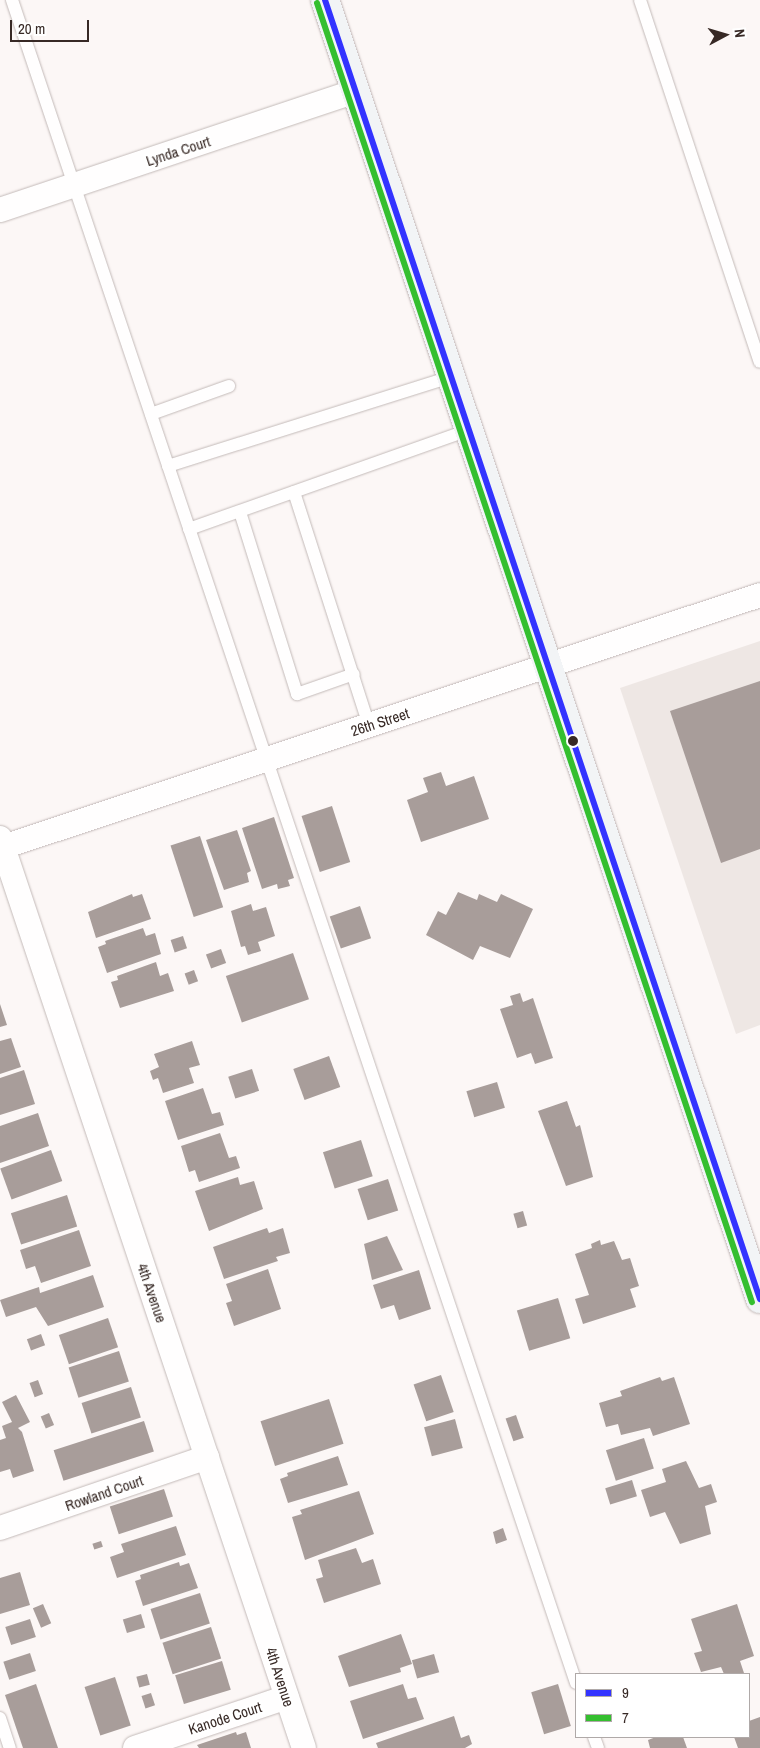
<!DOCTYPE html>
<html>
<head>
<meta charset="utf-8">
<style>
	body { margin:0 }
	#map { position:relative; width:760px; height:1748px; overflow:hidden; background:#fcf7f6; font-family:"Archivo Narrow",sans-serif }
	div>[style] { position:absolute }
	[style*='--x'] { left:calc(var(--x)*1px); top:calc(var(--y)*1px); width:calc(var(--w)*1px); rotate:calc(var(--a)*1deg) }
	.built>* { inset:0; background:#eee7e4 }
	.building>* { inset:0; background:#a89d9a; transform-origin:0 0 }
	.roads { filter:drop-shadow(0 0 1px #c3bab8) drop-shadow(0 0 1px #c3bab8) }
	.service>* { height:12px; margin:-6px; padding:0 6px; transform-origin:6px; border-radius:6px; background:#fffefe }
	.minor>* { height:24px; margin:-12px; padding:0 12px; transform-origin:12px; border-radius:12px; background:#fffefe }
	.primary>* { height:28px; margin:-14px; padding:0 14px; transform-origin:14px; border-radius:14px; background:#f2f4f6 }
	.bus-1>* { height:6px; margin:-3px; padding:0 3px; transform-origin:3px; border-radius:3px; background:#33f }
	.bus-2>* { height:6px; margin:-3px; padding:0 3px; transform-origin:3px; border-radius:3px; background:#34bf2f }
	.dots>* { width:14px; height:14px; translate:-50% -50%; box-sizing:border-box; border:2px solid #fff; border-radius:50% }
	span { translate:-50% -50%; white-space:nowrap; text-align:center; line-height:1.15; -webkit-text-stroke:5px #fff; paint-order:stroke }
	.street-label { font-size:15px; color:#372925 }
	.legend { position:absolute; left:575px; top:1673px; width:175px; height:65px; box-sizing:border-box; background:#fff; border:1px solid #afa9a8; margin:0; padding:6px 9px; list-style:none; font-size:15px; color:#372925 }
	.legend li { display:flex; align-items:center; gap:10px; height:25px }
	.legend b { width:25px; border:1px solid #afa9a8 }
	.north { position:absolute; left:700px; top:10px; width:50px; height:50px; -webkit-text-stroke:4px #fff; paint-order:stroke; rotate:84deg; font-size:14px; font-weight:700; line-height:20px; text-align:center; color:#372925 }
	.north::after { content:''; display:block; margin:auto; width:18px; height:22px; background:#372925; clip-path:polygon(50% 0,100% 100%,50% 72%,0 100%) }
	.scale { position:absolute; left:10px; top:20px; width:79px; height:22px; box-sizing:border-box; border:2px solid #372925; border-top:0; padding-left:6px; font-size:15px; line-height:18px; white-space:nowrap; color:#372925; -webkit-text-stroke:4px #fff; paint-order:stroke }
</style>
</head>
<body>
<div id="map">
	<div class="built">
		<i style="clip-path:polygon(760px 641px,760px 1025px,736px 1034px,620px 688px)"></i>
	</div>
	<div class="building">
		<i style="clip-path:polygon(760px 681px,760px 849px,721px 863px,670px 711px)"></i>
		<i style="clip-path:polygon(441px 772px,446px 786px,474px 776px,489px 819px,421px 842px,407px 800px,428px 792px,423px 778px)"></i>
		<i style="left:332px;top:806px;width:59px;height:32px;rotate:72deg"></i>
		<i style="clip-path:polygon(274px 817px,294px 878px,288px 880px,290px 886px,278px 889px,277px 884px,262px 889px,242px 828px)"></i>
		<i style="clip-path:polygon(237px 830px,251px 871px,247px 873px,249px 882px,224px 890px,206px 840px)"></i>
		<i style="left:200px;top:836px;width:75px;height:31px;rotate:72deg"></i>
		<i style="clip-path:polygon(458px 892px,477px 900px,479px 894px,497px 902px,501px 894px,533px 909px,510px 958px,480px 946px,473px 960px,426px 935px,438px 911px,446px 915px)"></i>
		<i style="clip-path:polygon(132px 894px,133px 897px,142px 894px,151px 919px,96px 938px,88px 912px)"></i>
		<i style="clip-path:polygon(251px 904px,253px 911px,266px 907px,275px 936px,258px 942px,261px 951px,248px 955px,245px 946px,241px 947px,231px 911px)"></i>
		<i style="left:360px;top:906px;width:34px;height:32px;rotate:71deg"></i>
		<i style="clip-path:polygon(143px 928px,146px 936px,155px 933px,161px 954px,107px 973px,98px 947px,106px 944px,105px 941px)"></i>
		<i style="left:183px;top:936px;width:13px;height:13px;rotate:72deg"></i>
		<i style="left:221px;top:949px;width:15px;height:16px;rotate:70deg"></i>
		<i style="left:293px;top:953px;width:49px;height:71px;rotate:71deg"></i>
		<i style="clip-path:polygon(156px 962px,160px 976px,168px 973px,174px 991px,120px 1008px,111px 982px,118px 980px,117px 976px)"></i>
		<i style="left:194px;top:970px;width:12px;height:10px;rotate:70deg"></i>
		<i style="clip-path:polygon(520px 993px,523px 1002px,533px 998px,553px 1058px,535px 1064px,531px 1053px,517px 1058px,500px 1009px,513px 1005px,510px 996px)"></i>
		<i style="clip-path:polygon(0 1004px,7px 1025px,0 1027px)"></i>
		<i style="clip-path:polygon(11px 1038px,21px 1067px,0 1074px,0 1041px)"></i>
		<i style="clip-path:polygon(192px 1041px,200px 1065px,189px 1068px,194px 1083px,163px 1093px,158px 1078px,153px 1080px,150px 1071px,159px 1067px,154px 1054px)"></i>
		<i style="left:329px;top:1056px;width:33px;height:38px;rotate:70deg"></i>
		<i style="left:252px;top:1069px;width:23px;height:25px;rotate:72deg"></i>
		<i style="clip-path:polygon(24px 1070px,35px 1104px,0 1115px,0 1078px)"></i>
		<i style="left:497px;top:1082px;width:27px;height:32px;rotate:73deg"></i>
		<i style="clip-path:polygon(203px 1088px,212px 1114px,220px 1112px,224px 1125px,178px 1140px,165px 1101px)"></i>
		<i style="clip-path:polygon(567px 1101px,576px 1127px,580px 1125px,593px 1177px,566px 1186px,538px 1111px)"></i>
		<i style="clip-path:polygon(38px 1113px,49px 1146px,0 1163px,0 1126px)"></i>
		<i style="clip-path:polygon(220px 1133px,229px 1158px,236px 1156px,240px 1168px,199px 1182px,195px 1170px,189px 1172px,181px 1146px)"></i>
		<i style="left:361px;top:1140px;width:38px;height:40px;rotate:72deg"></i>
		<i style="left:51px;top:1150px;width:33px;height:54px;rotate:70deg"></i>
		<i style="clip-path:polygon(238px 1177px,240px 1185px,254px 1181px,263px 1209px,209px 1231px,195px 1191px)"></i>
		<i style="left:388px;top:1179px;width:33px;height:32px;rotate:72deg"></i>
		<i style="left:67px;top:1195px;width:33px;height:59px;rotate:72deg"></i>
		<i style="left:523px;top:1211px;width:15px;height:10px;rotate:74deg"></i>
		<i style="clip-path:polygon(267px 1228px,269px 1233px,283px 1228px,290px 1253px,276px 1257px,278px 1261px,224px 1279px,213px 1247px)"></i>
		<i style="clip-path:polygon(79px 1230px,91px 1266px,41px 1283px,35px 1266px,26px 1269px,20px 1250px)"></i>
		<i style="clip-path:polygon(387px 1236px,403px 1270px,372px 1280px,364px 1244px)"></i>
		<i style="clip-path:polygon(600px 1240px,601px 1245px,614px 1241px,622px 1260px,630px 1258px,639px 1286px,630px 1289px,636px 1307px,583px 1324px,575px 1299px,589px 1295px,575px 1254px,592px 1248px,591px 1244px)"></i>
		<i style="clip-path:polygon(268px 1269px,281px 1309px,234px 1326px,226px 1303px,232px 1301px,226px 1284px)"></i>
		<i style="clip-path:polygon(419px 1270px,431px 1309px,399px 1320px,394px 1305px,381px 1309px,373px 1285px)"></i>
		<i style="clip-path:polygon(93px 1275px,104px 1307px,48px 1326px,36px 1307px,6px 1317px,0 1300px,39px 1287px,40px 1293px)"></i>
		<i style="left:558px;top:1298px;width:42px;height:43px;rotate:73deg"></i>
		<i style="left:108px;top:1318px;width:31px;height:52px;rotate:71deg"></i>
		<i style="left:41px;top:1334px;width:12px;height:15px;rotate:70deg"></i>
		<i style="left:119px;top:1351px;width:32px;height:53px;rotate:72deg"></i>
		<i style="left:441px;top:1375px;width:39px;height:29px;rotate:71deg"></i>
		<i style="clip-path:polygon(660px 1377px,662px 1381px,674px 1377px,690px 1424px,653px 1436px,650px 1428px,621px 1435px,618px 1424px,606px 1427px,599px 1403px,622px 1396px,620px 1391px)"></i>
		<i style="left:38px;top:1380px;width:15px;height:9px;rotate:70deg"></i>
		<i style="left:131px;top:1387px;width:32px;height:52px;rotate:72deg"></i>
		<i style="clip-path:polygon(16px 1395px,30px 1422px,18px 1428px,22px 1432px,34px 1471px,13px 1478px,10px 1469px,0 1472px,0 1440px,6px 1438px,2px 1426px,12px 1422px,2px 1402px)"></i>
		<i style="left:329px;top:1399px;width:47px;height:72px;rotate:72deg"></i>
		<i style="left:49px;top:1413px;width:13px;height:9px;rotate:67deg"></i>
		<i style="left:516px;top:1415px;width:24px;height:11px;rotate:71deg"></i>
		<i style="left:455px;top:1419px;width:30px;height:32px;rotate:75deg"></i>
		<i style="left:144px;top:1421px;width:32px;height:95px;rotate:72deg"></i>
		<i style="left:644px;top:1438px;width:32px;height:40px;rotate:72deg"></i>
		<i style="clip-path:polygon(338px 1456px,348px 1485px,288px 1503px,280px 1479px,288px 1476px,287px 1473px)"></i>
		<i style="clip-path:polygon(686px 1461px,699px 1488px,711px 1484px,717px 1502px,705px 1506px,711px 1534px,680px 1544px,665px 1512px,650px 1517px,641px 1490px,666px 1482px,662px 1469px)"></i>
		<i style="left:632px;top:1480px;width:17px;height:28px;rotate:73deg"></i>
		<i style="left:164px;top:1489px;width:29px;height:57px;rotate:72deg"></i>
		<i style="clip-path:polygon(359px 1491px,374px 1534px,305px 1560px,292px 1517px,302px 1514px,300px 1510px)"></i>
		<i style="clip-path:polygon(176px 1526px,186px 1555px,117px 1578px,110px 1557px,124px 1552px,121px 1544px)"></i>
		<i style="clip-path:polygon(503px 1528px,507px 1540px,496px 1544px,493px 1532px)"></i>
		<i style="left:101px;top:1541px;width:6px;height:9px;rotate:72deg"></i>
		<i style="clip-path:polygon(356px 1548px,362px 1563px,373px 1559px,381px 1584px,324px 1603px,316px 1579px,323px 1577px,318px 1560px)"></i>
		<i style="clip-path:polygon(179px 1562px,180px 1566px,189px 1563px,198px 1588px,143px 1606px,135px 1581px,141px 1579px,140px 1575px)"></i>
		<i style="clip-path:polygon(20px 1572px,30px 1605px,0 1614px,0 1578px)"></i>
		<i style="left:200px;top:1593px;width:32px;height:52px;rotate:72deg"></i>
		<i style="left:43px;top:1604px;width:21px;height:11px;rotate:67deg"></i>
		<i style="clip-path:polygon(737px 1604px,754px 1656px,740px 1661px,744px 1673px,740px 1674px,724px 1674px,721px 1667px,701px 1672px,694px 1653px,702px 1651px,691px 1619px)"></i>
		<i style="left:141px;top:1614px;width:14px;height:19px;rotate:73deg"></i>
		<i style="left:30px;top:1619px;width:19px;height:26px;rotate:72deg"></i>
		<i style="left:211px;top:1627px;width:33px;height:51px;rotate:72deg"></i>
		<i style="clip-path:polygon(401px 1634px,412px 1664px,400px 1668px,401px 1672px,349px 1687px,338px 1656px)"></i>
		<i style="left:30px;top:1653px;width:19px;height:28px;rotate:72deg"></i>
		<i style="left:434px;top:1654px;width:19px;height:23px;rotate:74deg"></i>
		<i style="left:222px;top:1661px;width:30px;height:49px;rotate:73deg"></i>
		<i style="left:147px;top:1674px;width:11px;height:11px;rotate:75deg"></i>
		<i style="left:115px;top:1677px;width:51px;height:32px;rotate:72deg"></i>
		<i style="clip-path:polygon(36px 1684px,58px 1748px,23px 1748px,5px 1695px)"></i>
		<i style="clip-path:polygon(403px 1684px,408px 1699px,416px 1697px,424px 1719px,363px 1739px,350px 1701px)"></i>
		<i style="left:558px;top:1684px;width:44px;height:28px;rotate:73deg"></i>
		<i style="left:151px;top:1693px;width:13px;height:10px;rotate:72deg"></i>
		<i style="clip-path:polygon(454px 1716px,461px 1738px,469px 1735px,472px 1744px,465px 1748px,378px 1748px,376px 1743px)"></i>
		<i style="clip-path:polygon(760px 1717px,760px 1748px,738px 1748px,734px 1737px,749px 1737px,749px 1721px)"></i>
		<i style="clip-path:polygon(236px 1732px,237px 1735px,246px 1732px,251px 1748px,199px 1748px,197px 1745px)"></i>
		<i style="clip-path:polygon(656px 1737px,683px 1737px,687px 1748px,650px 1748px,648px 1740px)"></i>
	</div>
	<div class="roads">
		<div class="service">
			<i style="--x:12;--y:0;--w:1775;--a:71.47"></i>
			<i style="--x:640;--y:0;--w:381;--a:71.7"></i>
			<i style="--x:151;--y:414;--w:83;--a:-19.7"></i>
			<i style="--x:168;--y:466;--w:297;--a:-17.5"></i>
			<i style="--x:294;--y:492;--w:245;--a:72.2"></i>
			<i style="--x:240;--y:512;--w:191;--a:72.6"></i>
			<i style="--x:297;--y:694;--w:60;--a:-19.3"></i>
			<i style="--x:189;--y:529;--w:297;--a:-19.5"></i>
			<i style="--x:0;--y:1718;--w:32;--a:72"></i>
			<i style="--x:594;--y:1737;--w:12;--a:70"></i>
		</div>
		<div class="minor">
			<i style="--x:0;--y:210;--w:375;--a:-18.5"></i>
			<i style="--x:0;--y:838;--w:959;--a:71.53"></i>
			<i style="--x:0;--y:848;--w:801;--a:-18.41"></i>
			<i style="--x:0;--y:1528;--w:219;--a:-18.9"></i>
			<i style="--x:135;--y:1748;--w:160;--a:-18.5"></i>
		</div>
		<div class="primary">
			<i style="--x:325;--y:0;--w:1370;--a:71.49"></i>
		</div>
	</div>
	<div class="bus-1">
		<i style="--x:325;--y:0;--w:1370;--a:71.49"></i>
	</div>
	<div class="bus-2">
		<i style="--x:317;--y:3;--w:1370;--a:71.49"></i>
	</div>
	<div class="dots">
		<i style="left:573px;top:741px;background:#372925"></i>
	</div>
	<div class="street-label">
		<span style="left:178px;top:151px;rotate:-18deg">Lynda Court</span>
		<span style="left:380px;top:722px;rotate:-18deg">26th Street</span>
		<span style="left:152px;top:1293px;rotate:71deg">4th Avenue</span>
		<span style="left:104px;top:1493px;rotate:-19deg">Rowland Court</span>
		<span style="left:280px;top:1677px;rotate:72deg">4th Avenue</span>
		<span style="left:225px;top:1718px;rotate:-18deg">Kanode Court</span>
	</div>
	<ul class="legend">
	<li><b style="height:6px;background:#33f"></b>9</li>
	<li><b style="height:6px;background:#34bf2f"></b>7</li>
	</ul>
	<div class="north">N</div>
	<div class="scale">20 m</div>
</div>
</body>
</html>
